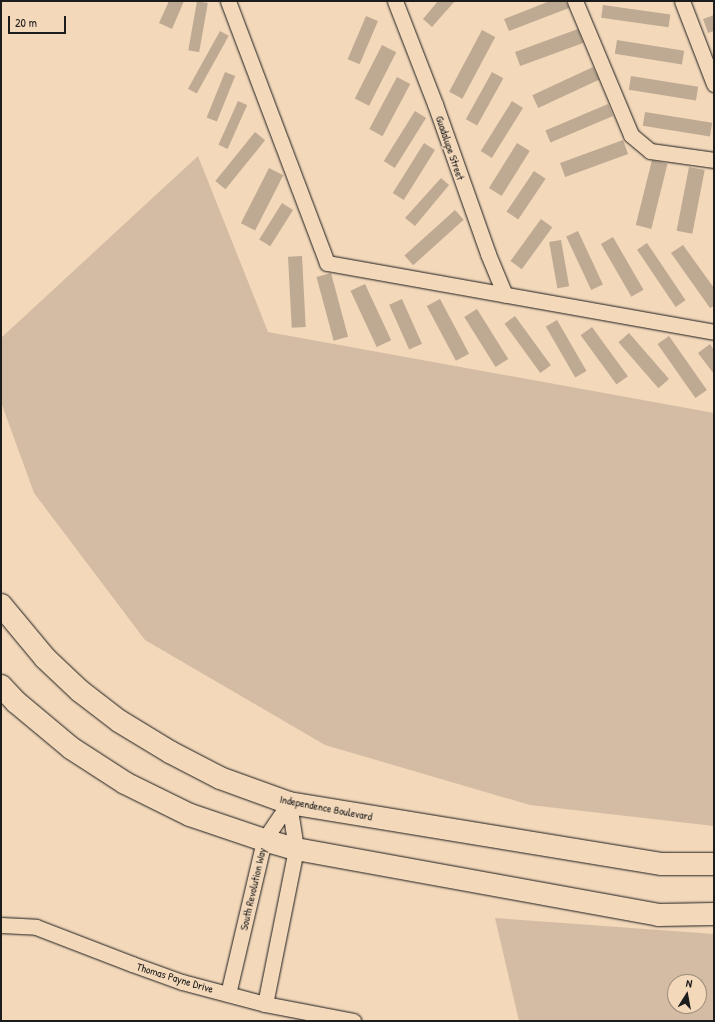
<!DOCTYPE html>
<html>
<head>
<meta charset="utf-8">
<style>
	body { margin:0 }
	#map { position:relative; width:715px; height:1022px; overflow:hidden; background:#f3d8ba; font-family:"Patrick Hand",sans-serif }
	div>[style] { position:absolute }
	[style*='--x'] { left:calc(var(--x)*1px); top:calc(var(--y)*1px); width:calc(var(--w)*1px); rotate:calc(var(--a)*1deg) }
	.green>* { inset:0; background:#d3bca3 }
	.building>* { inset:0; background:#bea992; transform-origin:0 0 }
	.roads { filter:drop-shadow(0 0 1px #1c1c1c) drop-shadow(0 0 1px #1c1c1c) }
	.street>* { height:15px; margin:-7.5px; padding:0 7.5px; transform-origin:7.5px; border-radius:7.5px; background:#f3d8ba }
	.secondary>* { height:22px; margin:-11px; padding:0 11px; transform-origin:11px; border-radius:11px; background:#f3d8ba }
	span { translate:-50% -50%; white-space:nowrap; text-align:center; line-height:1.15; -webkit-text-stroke:3px #f3d8ba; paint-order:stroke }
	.street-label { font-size:11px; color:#1c1c1c }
	.frame { position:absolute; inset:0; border:2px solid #1c1c1c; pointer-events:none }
	.north { position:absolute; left:667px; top:974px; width:40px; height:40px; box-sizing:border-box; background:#f3d8ba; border:1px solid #9d8d7b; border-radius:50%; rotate:11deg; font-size:11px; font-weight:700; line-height:16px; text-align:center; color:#1c1c1c }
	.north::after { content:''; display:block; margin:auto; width:14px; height:18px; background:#1c1c1c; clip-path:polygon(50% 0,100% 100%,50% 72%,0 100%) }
	.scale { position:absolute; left:8px; top:16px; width:58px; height:18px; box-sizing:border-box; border:2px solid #1c1c1c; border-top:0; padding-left:5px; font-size:12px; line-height:14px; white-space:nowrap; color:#1c1c1c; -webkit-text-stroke:3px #f3d8ba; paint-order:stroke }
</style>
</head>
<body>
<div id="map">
	<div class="green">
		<i style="clip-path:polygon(198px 156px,268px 332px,714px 413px,714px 826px,530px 805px,325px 745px,145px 640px,34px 493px,1px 402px,1px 338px)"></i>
		<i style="clip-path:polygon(evenodd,495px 918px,714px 934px,714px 1021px,519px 1021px,495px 918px,675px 982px,699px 982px,699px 1006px,675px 1006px,675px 982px)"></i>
	</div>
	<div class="building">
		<i style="clip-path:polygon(169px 1px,184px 1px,172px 29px,159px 23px)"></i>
		<i style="left:197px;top:1px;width:11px;height:50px;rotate:10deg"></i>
		<i style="clip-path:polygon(438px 1px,455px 1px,432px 27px,423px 19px)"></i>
		<i style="clip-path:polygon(550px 1px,566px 1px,569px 8px,509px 31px,504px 19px)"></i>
		<i style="left:603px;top:5px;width:68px;height:13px;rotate:8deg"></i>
		<i style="clip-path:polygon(714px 15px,714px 31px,708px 33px,703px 19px)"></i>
		<i style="left:366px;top:16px;width:13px;height:47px;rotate:23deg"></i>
		<i style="left:578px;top:29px;width:15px;height:67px;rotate:70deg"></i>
		<i style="left:482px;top:30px;width:15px;height:70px;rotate:28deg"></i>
		<i style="left:220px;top:31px;width:10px;height:66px;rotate:29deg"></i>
		<i style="left:617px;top:40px;width:68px;height:14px;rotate:9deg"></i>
		<i style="left:382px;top:45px;width:16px;height:60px;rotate:27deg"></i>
		<i style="left:593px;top:67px;width:14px;height:67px;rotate:65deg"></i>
		<i style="left:225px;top:72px;width:11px;height:49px;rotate:22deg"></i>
		<i style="left:492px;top:72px;width:13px;height:54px;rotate:29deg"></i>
		<i style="left:631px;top:76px;width:68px;height:14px;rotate:9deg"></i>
		<i style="left:397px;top:77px;width:15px;height:59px;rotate:28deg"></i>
		<i style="left:238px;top:101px;width:10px;height:48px;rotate:24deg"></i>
		<i style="left:512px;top:101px;width:13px;height:59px;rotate:32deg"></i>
		<i style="left:608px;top:104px;width:13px;height:68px;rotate:67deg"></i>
		<i style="left:415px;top:111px;width:13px;height:59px;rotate:32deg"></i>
		<i style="left:645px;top:112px;width:68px;height:14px;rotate:9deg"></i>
		<i style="left:255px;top:132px;width:13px;height:63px;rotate:39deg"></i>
		<i style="left:623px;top:140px;width:15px;height:67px;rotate:70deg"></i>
		<i style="left:424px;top:143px;width:13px;height:59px;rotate:32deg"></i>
		<i style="left:517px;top:143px;width:15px;height:53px;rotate:32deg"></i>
		<i style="left:652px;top:160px;width:16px;height:67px;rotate:14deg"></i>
		<i style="left:689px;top:167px;width:16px;height:65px;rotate:11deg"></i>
		<i style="left:269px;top:168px;width:16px;height:62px;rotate:27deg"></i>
		<i style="left:534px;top:171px;width:14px;height:49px;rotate:34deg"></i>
		<i style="clip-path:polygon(441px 178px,449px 185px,415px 226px,405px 218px)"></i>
		<i style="left:282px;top:203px;width:13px;height:43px;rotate:32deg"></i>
		<i style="left:455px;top:210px;width:13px;height:68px;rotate:48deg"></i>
		<i style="left:541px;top:219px;width:14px;height:52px;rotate:36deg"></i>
		<i style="left:578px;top:231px;width:59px;height:13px;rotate:65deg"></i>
		<i style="left:613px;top:237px;width:61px;height:14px;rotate:60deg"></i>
		<i style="left:561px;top:240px;width:47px;height:12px;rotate:80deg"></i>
		<i style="left:647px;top:243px;width:69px;height:12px;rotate:56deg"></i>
		<i style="clip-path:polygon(683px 245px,714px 288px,714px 306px,710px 308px,671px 253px)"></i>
		<i style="left:302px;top:256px;width:71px;height:14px;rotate:87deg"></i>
		<i style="left:331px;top:273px;width:66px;height:15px;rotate:75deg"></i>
		<i style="left:365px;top:284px;width:62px;height:16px;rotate:65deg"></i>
		<i style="left:402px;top:299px;width:49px;height:14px;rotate:66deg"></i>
		<i style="left:440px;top:299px;width:62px;height:15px;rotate:62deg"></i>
		<i style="left:477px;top:309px;width:59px;height:15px;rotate:58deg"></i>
		<i style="left:515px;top:316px;width:61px;height:13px;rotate:54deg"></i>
		<i style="left:557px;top:320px;width:59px;height:13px;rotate:60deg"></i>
		<i style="left:592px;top:327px;width:61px;height:14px;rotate:54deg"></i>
		<i style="left:629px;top:333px;width:61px;height:14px;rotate:49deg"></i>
		<i style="left:669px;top:336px;width:66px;height:14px;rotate:55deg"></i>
		<i style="clip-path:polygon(710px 344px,714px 350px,714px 374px,698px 353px)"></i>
	</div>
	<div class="roads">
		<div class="street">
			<i style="--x:228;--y:1;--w:280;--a:69.3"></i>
			<i style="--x:327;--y:263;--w:393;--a:10.1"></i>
			<i style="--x:395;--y:1;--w:110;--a:68.8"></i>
			<i style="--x:435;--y:104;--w:159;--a:70.5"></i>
			<i style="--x:488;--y:254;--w:44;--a:67.5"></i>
			<i style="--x:575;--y:1;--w:145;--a:67.3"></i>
			<i style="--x:631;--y:135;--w:25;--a:40"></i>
			<i style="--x:650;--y:151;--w:65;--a:8"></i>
			<i style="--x:682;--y:1;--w:89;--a:68.9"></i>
			<i style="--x:1;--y:925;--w:35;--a:3"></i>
			<i style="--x:36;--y:927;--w:103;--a:21.1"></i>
			<i style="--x:132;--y:964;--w:53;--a:19.8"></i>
			<i style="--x:182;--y:982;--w:86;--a:14.8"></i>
			<i style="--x:265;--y:1004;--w:90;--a:10.9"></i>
			<i style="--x:228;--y:994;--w:158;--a:-76.8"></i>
			<i style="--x:264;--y:840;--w:45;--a:-56"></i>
			<i style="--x:289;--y:803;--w:47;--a:81.3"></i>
			<i style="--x:296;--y:849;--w:158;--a:101.3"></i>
		</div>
		<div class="secondary">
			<i style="--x:1;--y:605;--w:69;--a:50.3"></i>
			<i style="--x:45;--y:658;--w:48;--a:43.3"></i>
			<i style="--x:80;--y:691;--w:49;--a:37.6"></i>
			<i style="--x:119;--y:721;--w:60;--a:31.3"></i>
			<i style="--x:170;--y:752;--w:56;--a:27.5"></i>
			<i style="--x:220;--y:778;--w:73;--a:19.9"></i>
			<i style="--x:289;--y:803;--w:378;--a:9.3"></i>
			<i style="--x:662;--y:864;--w:52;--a:0"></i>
			<i style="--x:1;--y:686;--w:22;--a:47"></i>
			<i style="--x:16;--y:702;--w:72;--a:39.9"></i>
			<i style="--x:71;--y:748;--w:64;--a:32.9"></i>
			<i style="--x:125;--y:783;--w:72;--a:26.2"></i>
			<i style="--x:190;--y:815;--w:78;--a:18.7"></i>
			<i style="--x:264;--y:840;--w:33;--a:16"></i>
			<i style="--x:296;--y:849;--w:368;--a:10.3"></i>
			<i style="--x:658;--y:915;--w:56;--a:-1"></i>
		</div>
	</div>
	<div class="street-label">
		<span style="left:450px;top:148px;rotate:71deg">Guadalupe Street</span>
		<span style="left:326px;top:808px;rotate:11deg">Independence Boulevard</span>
		<span style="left:253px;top:889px;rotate:-77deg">South Revolution Way</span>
		<span style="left:175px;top:978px;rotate:17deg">Thomas Payne Drive</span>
	</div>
	<div class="frame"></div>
	<div class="north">N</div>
	<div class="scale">20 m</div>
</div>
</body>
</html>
